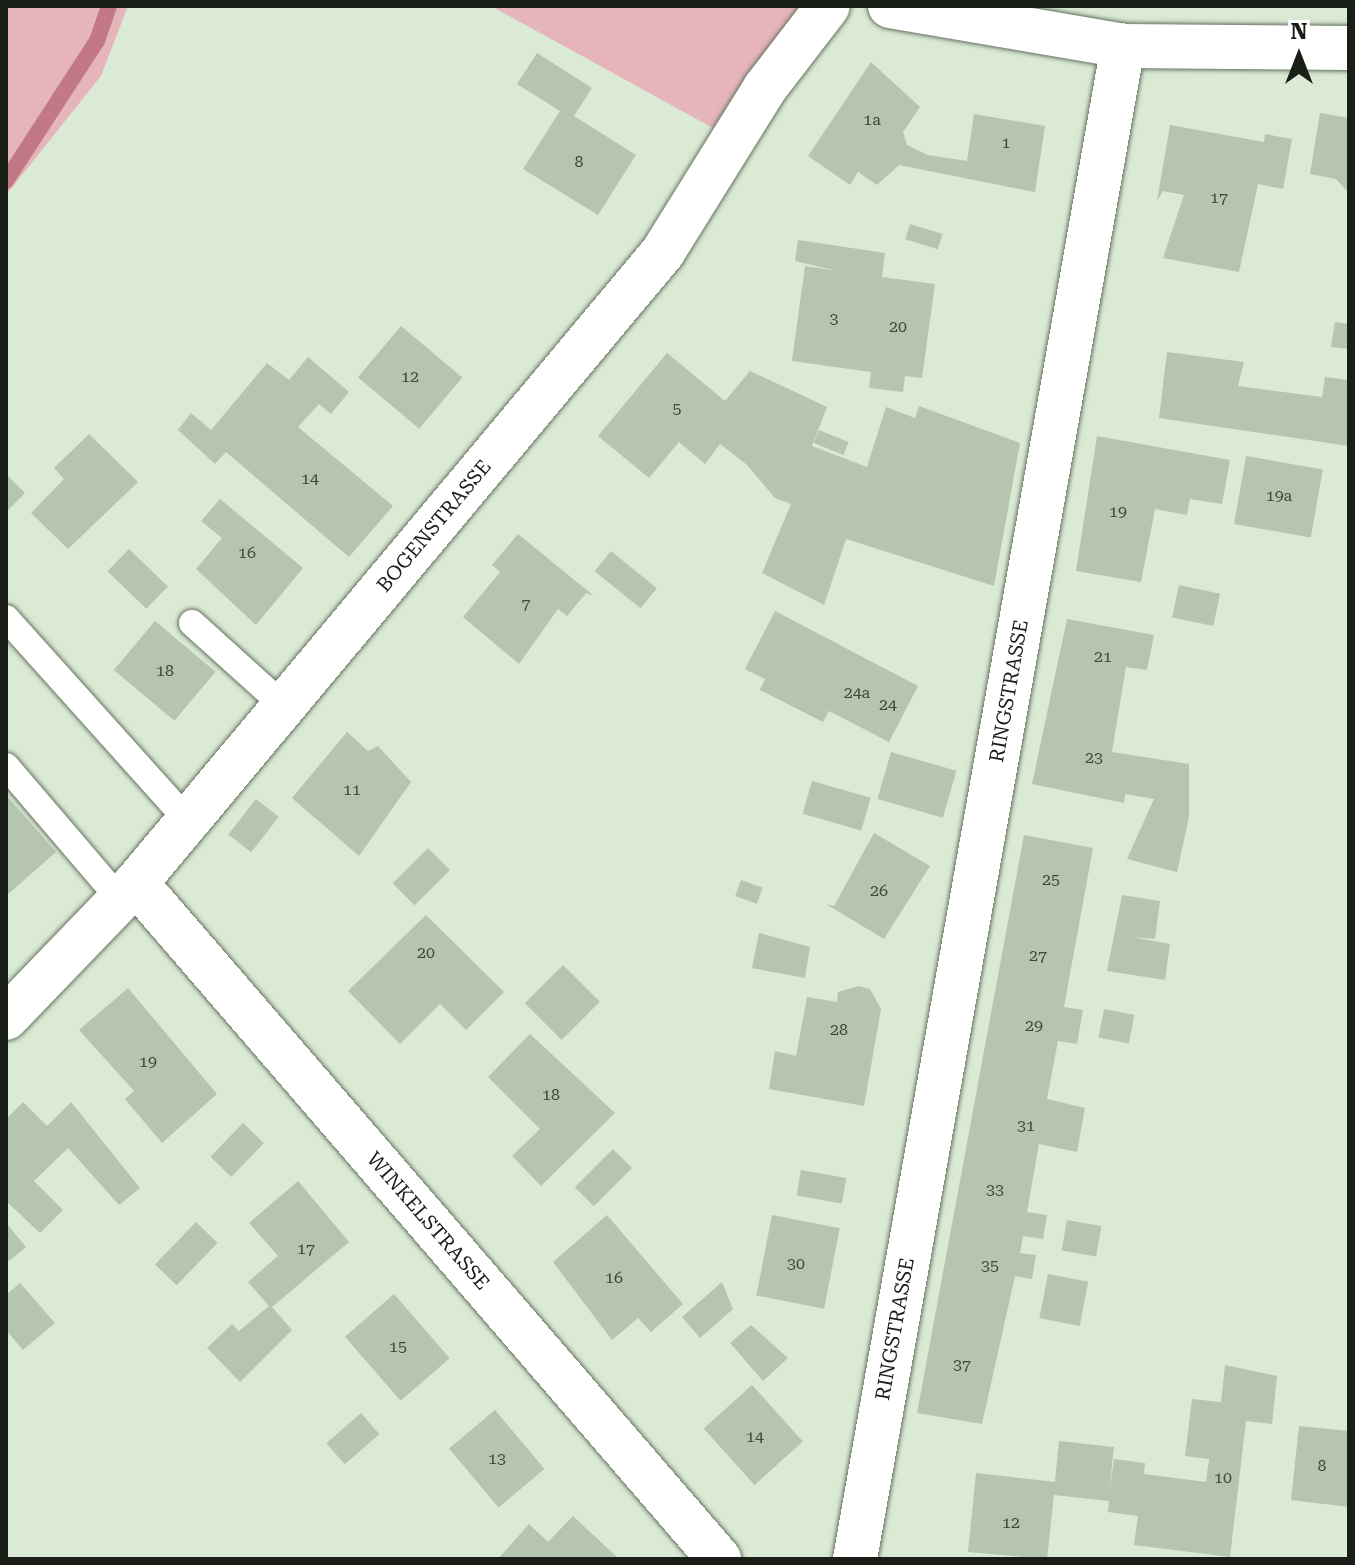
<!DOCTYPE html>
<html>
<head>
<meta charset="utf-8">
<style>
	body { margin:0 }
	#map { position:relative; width:1355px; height:1565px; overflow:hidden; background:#daead4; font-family:"Roboto Serif",serif }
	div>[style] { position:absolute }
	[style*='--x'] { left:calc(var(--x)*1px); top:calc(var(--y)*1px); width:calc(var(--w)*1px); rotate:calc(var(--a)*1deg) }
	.green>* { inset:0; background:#e6b5bc }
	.stream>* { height:16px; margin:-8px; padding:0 8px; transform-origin:8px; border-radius:8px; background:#c37985 }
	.building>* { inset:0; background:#b5c5af; transform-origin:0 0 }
	.roads { filter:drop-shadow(0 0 2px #667460) drop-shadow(0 0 2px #667460) }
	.service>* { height:26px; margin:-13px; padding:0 13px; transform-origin:13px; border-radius:13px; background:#fff }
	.minor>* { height:44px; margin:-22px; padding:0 22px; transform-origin:22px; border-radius:22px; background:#fff }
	span { translate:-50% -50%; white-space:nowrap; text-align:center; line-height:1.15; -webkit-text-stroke:6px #fff; paint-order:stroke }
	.number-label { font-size:16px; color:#40483d }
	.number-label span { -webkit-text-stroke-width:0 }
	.street-label { font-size:20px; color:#191f17 }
	.frame { position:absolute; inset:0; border:8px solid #191f17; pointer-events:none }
	.north { position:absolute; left:1259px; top:16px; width:80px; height:80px; -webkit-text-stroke:6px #fff; paint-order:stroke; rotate:0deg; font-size:22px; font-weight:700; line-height:32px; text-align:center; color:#191f17 }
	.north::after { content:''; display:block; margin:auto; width:28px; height:36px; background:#191f17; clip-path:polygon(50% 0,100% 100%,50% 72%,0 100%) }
</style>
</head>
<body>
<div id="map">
	<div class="green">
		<i style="clip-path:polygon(6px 6px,128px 6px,101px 76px,6px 195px)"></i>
		<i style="clip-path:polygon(491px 6px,801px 6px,713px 128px)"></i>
	</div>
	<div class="stream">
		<i style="--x:6;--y:181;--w:167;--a:-57"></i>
		<i style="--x:97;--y:41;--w:37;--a:-71"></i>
	</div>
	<div class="building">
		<i style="clip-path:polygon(537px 53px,592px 88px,574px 116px,636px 155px,598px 215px,523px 169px,560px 111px,517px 84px)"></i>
		<i style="clip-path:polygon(871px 62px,920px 107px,903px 132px,907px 145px,928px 155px,967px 161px,974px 114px,1045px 126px,1035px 192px,899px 165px,877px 185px,858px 172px,850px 185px,808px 156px)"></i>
		<i style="clip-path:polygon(1320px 113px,1349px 118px,1349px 193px,1336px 179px,1310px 174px)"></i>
		<i style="clip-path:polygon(1170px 125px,1264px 142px,1265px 134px,1292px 139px,1283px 189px,1258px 184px,1239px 272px,1163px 258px,1184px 195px,1163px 191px,1157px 201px)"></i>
		<i style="left:910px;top:224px;width:34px;height:16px;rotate:17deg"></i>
		<i style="clip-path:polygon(798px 240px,885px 253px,882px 277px,935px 284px,922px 378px,905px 376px,903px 392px,869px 388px,871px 372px,792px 361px,805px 266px,837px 271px,795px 261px)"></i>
		<i style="clip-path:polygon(1335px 322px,1349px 324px,1349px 349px,1331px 347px)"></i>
		<i style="left:401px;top:326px;width:80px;height:67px;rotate:40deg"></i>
		<i style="clip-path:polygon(1167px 352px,1244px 362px,1238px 386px,1322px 397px,1325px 377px,1349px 380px,1349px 446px,1159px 418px)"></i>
		<i style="clip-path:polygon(667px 353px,725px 401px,750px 371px,827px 407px,812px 446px,867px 467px,886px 407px,915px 418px,919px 406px,1020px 443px,994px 586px,846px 539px,824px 605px,762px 573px,791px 504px,775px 498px,746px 464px,720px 444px,705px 464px,679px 442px,649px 478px,598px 436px)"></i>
		<i style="clip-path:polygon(308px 357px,349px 392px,331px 414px,319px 404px,298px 427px,393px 506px,349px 557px,226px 452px,215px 464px,178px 430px,191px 413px,211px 430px,267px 363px,289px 380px)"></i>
		<i style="left:819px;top:430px;width:32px;height:14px;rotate:22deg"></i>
		<i style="clip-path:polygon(89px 434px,138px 482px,68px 549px,31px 513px,64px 479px,54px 468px)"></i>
		<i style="clip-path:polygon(1097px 436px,1230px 460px,1222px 504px,1190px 499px,1187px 515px,1155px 509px,1141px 582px,1076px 571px)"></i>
		<i style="left:1246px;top:456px;width:78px;height:69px;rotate:10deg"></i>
		<i style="clip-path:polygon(6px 474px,25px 493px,6px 512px)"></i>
		<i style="clip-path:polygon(220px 499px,303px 568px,256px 625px,196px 569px,222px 538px,201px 521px)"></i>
		<i style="clip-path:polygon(518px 534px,594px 596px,586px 593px,567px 616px,558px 609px,519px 664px,463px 617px,500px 572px,492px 565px)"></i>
		<i style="left:129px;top:549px;width:54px;height:31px;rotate:44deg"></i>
		<i style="left:611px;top:551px;width:59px;height:26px;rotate:39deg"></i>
		<i style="left:1179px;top:585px;width:42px;height:33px;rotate:12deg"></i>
		<i style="clip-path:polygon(775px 611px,918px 686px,889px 742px,829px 711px,823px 722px,760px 690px,765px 679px,745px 669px)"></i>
		<i style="clip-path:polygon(1067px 619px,1154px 635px,1147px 670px,1126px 667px,1112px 752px,1189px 764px,1189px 817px,1177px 872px,1127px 859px,1154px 799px,1125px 794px,1124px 803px,1032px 784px)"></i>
		<i style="left:155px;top:621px;width:79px;height:64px;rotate:40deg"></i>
		<i style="clip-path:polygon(347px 732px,368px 751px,378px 746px,411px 782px,359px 856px,292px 798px)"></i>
		<i style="left:891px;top:752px;width:68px;height:49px;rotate:16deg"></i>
		<i style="left:812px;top:781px;width:61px;height:34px;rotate:16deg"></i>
		<i style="clip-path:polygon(6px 795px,56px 852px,6px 896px)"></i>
		<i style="left:256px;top:799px;width:29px;height:45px;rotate:38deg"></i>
		<i style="clip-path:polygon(874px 833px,930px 866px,884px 939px,826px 904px,834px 906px)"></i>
		<i style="clip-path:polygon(1024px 835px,1093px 848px,1064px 1007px,1083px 1010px,1077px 1044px,1058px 1041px,1047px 1099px,1085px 1108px,1077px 1152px,1039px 1144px,1027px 1212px,1047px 1215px,1043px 1239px,1023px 1236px,1020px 1253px,1036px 1255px,1032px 1279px,1015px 1276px,982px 1424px,917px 1413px)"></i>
		<i style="left:428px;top:848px;width:31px;height:50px;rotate:45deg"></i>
		<i style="left:741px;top:880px;width:23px;height:17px;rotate:20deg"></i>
		<i style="clip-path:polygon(1122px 895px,1160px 901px,1155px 939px,1132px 937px,1170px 944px,1165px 980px,1107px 971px)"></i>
		<i style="clip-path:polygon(426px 915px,504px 992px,466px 1030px,440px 1004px,400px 1044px,348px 991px)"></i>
		<i style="clip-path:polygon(759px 933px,810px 947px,805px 978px,752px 968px)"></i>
		<i style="left:563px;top:965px;width:52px;height:54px;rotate:45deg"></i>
		<i style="clip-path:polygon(859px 986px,870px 989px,881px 1009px,864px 1106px,769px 1089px,775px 1051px,796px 1056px,807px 997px,837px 1002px,838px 992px)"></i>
		<i style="clip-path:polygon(128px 988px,217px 1094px,162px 1143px,125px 1099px,134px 1091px,79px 1030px)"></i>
		<i style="left:1104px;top:1009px;width:31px;height:29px;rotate:11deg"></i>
		<i style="clip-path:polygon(530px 1034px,615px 1113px,541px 1186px,512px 1156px,540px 1129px,488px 1077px)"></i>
		<i style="clip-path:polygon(23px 1102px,47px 1126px,71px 1102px,140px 1188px,119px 1205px,68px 1148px,34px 1181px,63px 1210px,40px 1233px,6px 1201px,6px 1119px)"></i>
		<i style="left:243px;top:1123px;width:29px;height:47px;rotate:44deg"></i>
		<i style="left:613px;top:1149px;width:27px;height:54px;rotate:45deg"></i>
		<i style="left:801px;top:1170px;width:46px;height:26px;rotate:10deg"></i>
		<i style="clip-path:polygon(298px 1181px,349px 1242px,272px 1307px,292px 1330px,240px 1382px,207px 1348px,232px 1324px,239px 1331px,269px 1306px,248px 1282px,278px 1256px,249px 1223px)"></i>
		<i style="clip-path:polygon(607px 1215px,683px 1304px,651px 1332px,638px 1318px,612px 1340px,553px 1262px)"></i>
		<i style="left:772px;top:1215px;width:69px;height:82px;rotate:11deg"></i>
		<i style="left:1067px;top:1220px;width:35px;height:31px;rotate:10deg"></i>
		<i style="left:196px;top:1222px;width:30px;height:59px;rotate:44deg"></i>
		<i style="clip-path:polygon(6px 1223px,26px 1247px,9px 1261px,6px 1257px)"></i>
		<i style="left:1048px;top:1274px;width:41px;height:45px;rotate:11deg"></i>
		<i style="clip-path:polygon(722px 1282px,733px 1309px,700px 1338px,682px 1317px)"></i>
		<i style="clip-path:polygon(20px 1283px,55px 1323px,23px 1350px,6px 1330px,6px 1295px)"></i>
		<i style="left:394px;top:1294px;width:85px;height:65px;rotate:49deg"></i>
		<i style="clip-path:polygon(751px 1325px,788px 1358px,763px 1381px,730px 1343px)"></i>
		<i style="clip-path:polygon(1225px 1365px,1277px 1376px,1272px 1424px,1246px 1421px,1230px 1557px,1134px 1545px,1138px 1516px,1108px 1512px,1109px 1501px,1054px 1495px,1047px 1559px,968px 1552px,976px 1473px,1055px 1482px,1059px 1441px,1114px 1447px,1109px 1494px,1114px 1459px,1145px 1463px,1144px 1474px,1206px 1482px,1209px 1459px,1185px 1456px,1192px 1399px,1221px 1402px)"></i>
		<i style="left:752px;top:1385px;width:76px;height:65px;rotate:48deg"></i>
		<i style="left:495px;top:1410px;width:77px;height:60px;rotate:50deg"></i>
		<i style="left:361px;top:1413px;width:28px;height:46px;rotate:49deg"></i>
		<i style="clip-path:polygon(1299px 1426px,1349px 1431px,1349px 1507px,1291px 1500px)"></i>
		<i style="clip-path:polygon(573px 1516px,619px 1559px,498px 1559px,529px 1524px,548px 1542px)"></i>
	</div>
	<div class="roads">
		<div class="service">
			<i style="--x:6;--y:618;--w:273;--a:48.1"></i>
			<i style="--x:192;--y:623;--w:124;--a:42.1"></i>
			<i style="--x:6;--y:766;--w:172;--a:49.5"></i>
		</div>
		<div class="minor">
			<i style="--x:890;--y:6;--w:236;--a:9.7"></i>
			<i style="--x:1123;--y:46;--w:226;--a:0.5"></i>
			<i style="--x:136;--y:883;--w:893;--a:49.22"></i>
			<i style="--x:6;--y:1018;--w:187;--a:-46.1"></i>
			<i style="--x:136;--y:883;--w:822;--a:-50.13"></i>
			<i style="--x:663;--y:252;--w:193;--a:-58.1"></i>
			<i style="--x:765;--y:88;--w:103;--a:-52.5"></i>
			<i style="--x:855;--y:1559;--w:1537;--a:-79.96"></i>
		</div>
	</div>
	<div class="number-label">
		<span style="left:872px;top:120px">1a</span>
		<span style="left:1006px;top:143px">1</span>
		<span style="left:579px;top:162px">8</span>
		<span style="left:1219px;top:198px">17</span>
		<span style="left:834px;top:319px">3</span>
		<span style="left:898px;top:327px">20</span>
		<span style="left:410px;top:377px">12</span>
		<span style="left:677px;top:409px">5</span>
		<span style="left:310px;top:479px">14</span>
		<span style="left:1279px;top:496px">19a</span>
		<span style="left:1118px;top:512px">19</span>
		<span style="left:247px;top:553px">16</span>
		<span style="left:526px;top:604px">7</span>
		<span style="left:1103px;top:657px">21</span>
		<span style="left:165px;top:671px">18</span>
		<span style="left:857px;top:693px">24a</span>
		<span style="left:888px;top:705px">24</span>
		<span style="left:1094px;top:758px">23</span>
		<span style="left:352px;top:790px">11</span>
		<span style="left:1051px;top:880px">25</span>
		<span style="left:879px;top:891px">26</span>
		<span style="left:426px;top:953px">20</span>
		<span style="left:1038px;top:956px">27</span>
		<span style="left:1034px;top:1026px">29</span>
		<span style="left:839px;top:1030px">28</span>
		<span style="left:148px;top:1062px">19</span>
		<span style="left:551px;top:1095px">18</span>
		<span style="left:1026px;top:1126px">31</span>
		<span style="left:995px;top:1190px">33</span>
		<span style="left:306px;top:1249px">17</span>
		<span style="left:796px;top:1264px">30</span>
		<span style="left:990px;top:1266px">35</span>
		<span style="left:614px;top:1278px">16</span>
		<span style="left:398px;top:1347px">15</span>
		<span style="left:962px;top:1365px">37</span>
		<span style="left:755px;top:1437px">14</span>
		<span style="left:497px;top:1459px">13</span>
		<span style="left:1322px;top:1466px">8</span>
		<span style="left:1223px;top:1478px">10</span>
		<span style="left:1011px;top:1523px">12</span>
	</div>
	<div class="street-label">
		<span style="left:434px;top:526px;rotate:-50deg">BOGENSTRASSE</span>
		<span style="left:1009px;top:691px;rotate:-80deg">RINGSTRASSE</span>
		<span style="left:428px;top:1221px;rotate:49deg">WINKELSTRASSE</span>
		<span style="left:895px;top:1329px;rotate:-80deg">RINGSTRASSE</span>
	</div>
	<div class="frame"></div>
	<div class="north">N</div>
</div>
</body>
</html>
